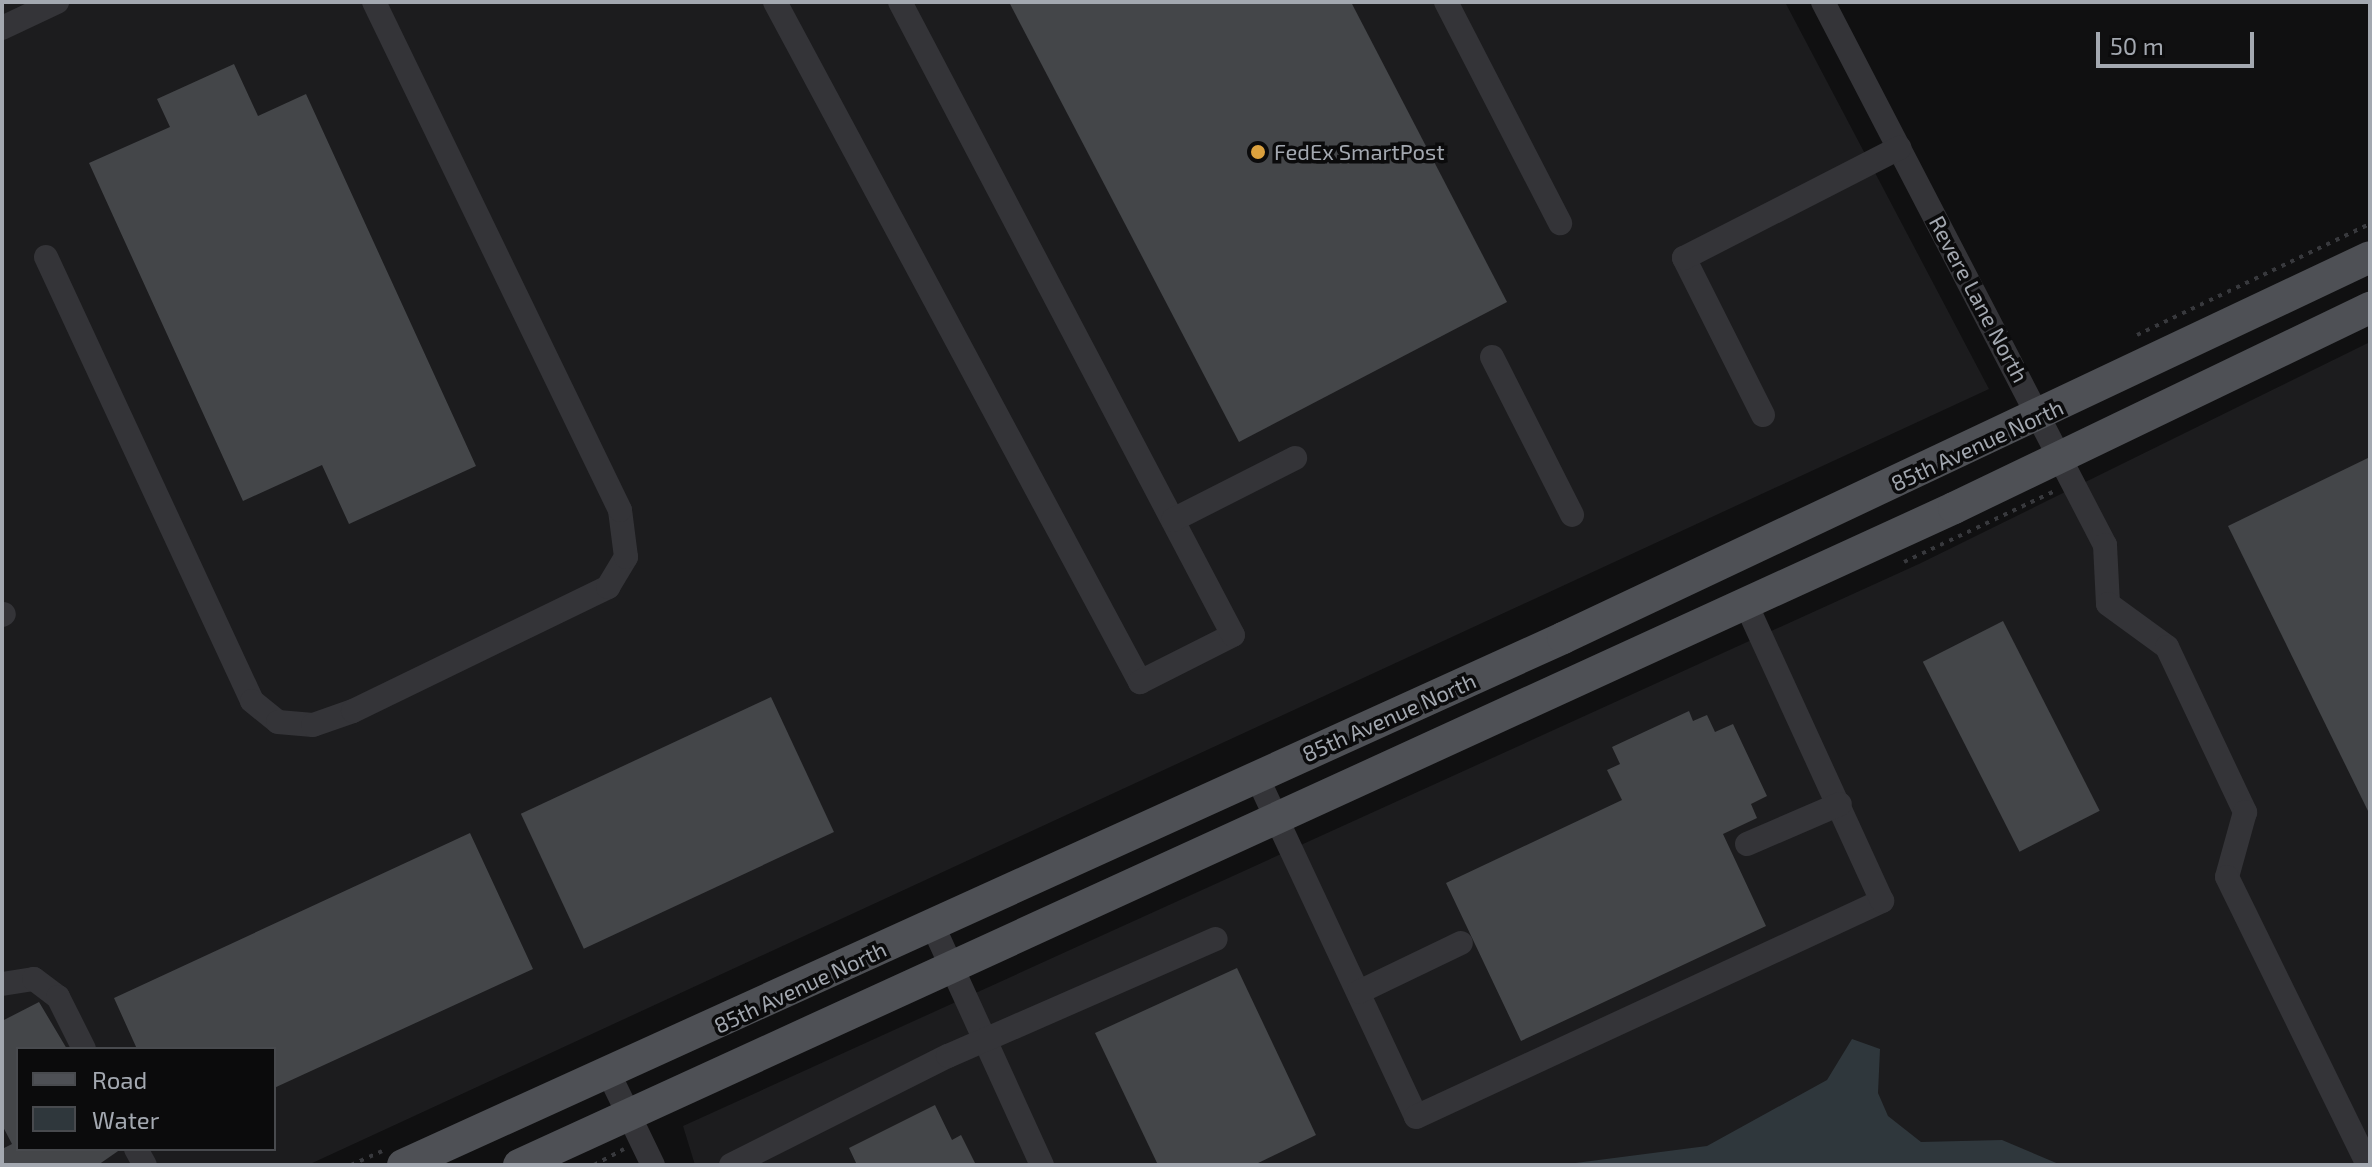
<!DOCTYPE html>
<html>
<head>
<meta charset="utf-8">
<style>
	body { margin:0 }
	#map { position:relative; width:2372px; height:1167px; overflow:hidden; background:#101011; font-family:"Exo 2",sans-serif }
	div>[style] { position:absolute }
	[style*='--x'] { left:calc(var(--x)*1px); top:calc(var(--y)*1px); width:calc(var(--w)*1px); rotate:calc(var(--a)*1deg) }
	.built>* { inset:0; background:#1c1c1e }
	.water>* { inset:0; background:#2f373c }
	.building>* { inset:0; background:#444649; transform-origin:0 0 }
	.path>* { height:4px; margin-top:-2px; transform-origin:0; background:repeating-linear-gradient(90deg,#38393d 0 4px,transparent 0 10px) }
	.minor>* { height:24px; margin:-12px; padding:0 12px; transform-origin:12px; border-radius:12px; background:#343438 }
	.major>* { height:32px; margin:-16px; padding:0 16px; transform-origin:16px; border-radius:16px; background:#4e5055 }
	.dots>* { width:22px; height:22px; translate:-50% -50%; box-sizing:border-box; border:4px solid #0b0b0c; border-radius:50% }
	span { translate:-50% -50%; white-space:nowrap; text-align:center; line-height:1.15; -webkit-text-stroke:7px #0b0b0c; paint-order:stroke }
	.poi-label { font-size:22px; color:#a3a8b0 }
	.left { translate:0 -50%; text-align:left }
	.street-label { font-size:22px; color:#a3a8b0 }
	.frame { position:absolute; inset:0; border:4px solid #a3a8b0; pointer-events:none }
	.legend { position:absolute; left:16px; top:1047px; width:260px; height:104px; box-sizing:border-box; background:#0b0b0c; border:2px solid #484a4e; margin:0; padding:10px 14px; list-style:none; font-size:24px; color:#a3a8b0 }
	.legend li { display:flex; align-items:center; gap:16px; height:40px }
	.legend b { width:40px; border:2px solid #484a4e }
	.scale { position:absolute; left:2096px; top:32px; width:158px; height:36px; box-sizing:border-box; border:4px solid #a3a8b0; border-top:0; padding-left:10px; font-size:24px; line-height:28px; white-space:nowrap; color:#a3a8b0; -webkit-text-stroke:6px #0b0b0c; paint-order:stroke }
</style>
</head>
<body>
<div id="map">
	<div class="built">
		<i style="clip-path:polygon(evenodd,2px 2px,1785px 2px,1989px 389px,308px 1165px,2px 1165px,2px 2px,18px 1049px,274px 1049px,274px 1149px,18px 1149px,18px 1049px)"></i>
		<i style="clip-path:polygon(2370px 342px,2370px 1165px,695px 1165px,683px 1126px,1921px 563px)"></i>
	</div>
	<div class="water">
		<i style="clip-path:polygon(1852px 1039px,1880px 1049px,1878px 1093px,1888px 1116px,1921px 1142px,2002px 1140px,2061px 1165px,1560px 1165px,1707px 1146px,1827px 1080px)"></i>
	</div>
	<div class="building">
		<i style="clip-path:polygon(1009px 2px,1351px 2px,1507px 302px,1239px 442px)"></i>
		<i style="clip-path:polygon(234px 64px,258px 116px,306px 94px,476px 466px,349px 524px,322px 465px,243px 501px,89px 163px,170px 127px,157px 99px)"></i>
		<i style="clip-path:polygon(2370px 457px,2370px 815px,2228px 526px)"></i>
		<i style="left:2003px;top:621px;width:213px;height:90px;rotate:63deg"></i>
		<i style="left:771px;top:697px;width:149px;height:276px;rotate:65deg"></i>
		<i style="clip-path:polygon(1689px 711px,1693px 721px,1707px 715px,1715px 732px,1733px 724px,1767px 796px,1751px 804px,1757px 818px,1723px 834px,1766px 926px,1521px 1041px,1446px 883px,1622px 800px,1607px 770px,1620px 764px,1612px 747px)"></i>
		<i style="clip-path:polygon(470px 833px,533px 969px,274px 1088px,274px 1049px,137px 1049px,114px 998px)"></i>
		<i style="clip-path:polygon(1237px 968px,1316px 1135px,1254px 1165px,1158px 1165px,1095px 1033px)"></i>
		<i style="clip-path:polygon(39px 1002px,67px 1049px,18px 1049px,18px 1149px,121px 1149px,98px 1165px,2px 1165px,2px 1149px,12px 1144px,2px 1125px,2px 1021px)"></i>
		<i style="clip-path:polygon(935px 1105px,952px 1140px,961px 1135px,976px 1165px,857px 1165px,849px 1148px)"></i>
	</div>
	<div class="path">
		<i style="--x:2137;--y:335;--w:258;--a:-25.5"></i>
		<i style="--x:1904;--y:562;--w:167;--a:-25.2"></i>
		<i style="--x:351;--y:1165;--w:34;--a:-24"></i>
		<i style="--x:594;--y:1165;--w:34;--a:-28"></i>
	</div>
	<div class="minor">
		<i style="--x:775;--y:2;--w:772;--a:61.77"></i>
		<i style="--x:1140;--y:682;--w:104;--a:-26.8"></i>
		<i style="--x:1233;--y:635;--w:715;--a:-117.75"></i>
		<i style="--x:1446;--y:2;--w:249;--a:62.7"></i>
		<i style="--x:1823;--y:2;--w:612;--a:62.56"></i>
		<i style="--x:2105;--y:545;--w:59;--a:87.1"></i>
		<i style="--x:2108;--y:604;--w:73;--a:36.1"></i>
		<i style="--x:2167;--y:647;--w:183;--a:64.7"></i>
		<i style="--x:2245;--y:812;--w:67;--a:105.5"></i>
		<i style="--x:2227;--y:877;--w:321;--a:63.9"></i>
		<i style="--x:2;--y:28;--w:61;--a:-25.3"></i>
		<i style="--x:46;--y:257;--w:489;--a:65.1"></i>
		<i style="--x:252;--y:701;--w:33;--a:39"></i>
		<i style="--x:278;--y:722;--w:35;--a:5"></i>
		<i style="--x:313;--y:725;--w:42;--a:-19.3"></i>
		<i style="--x:353;--y:711;--w:284;--a:-25.9"></i>
		<i style="--x:608;--y:587;--w:35;--a:-59"></i>
		<i style="--x:626;--y:557;--w:47;--a:-97.3"></i>
		<i style="--x:620;--y:510;--w:564;--a:-115.84"></i>
		<i style="--x:1492;--y:357;--w:177;--a:63.1"></i>
		<i style="--x:1763;--y:415;--w:176;--a:-116.7"></i>
		<i style="--x:1684;--y:258;--w:242;--a:-27.1"></i>
		<i style="--x:1173;--y:520;--w:137;--a:-26.9"></i>
		<i style="--x:2;--y:615;--w:2;--a:-27"></i>
		<i style="--x:1257;--y:777;--w:375;--a:64.9"></i>
		<i style="--x:1416;--y:1117;--w:514;--a:-24.87"></i>
		<i style="--x:1882;--y:901;--w:327;--a:-114.6"></i>
		<i style="--x:1747;--y:844;--w:101;--a:-23.3"></i>
		<i style="--x:933;--y:926;--w:263;--a:65.5"></i>
		<i style="--x:2;--y:984;--w:32;--a:-9"></i>
		<i style="--x:34;--y:979;--w:30;--a:37"></i>
		<i style="--x:58;--y:997;--w:58;--a:63.4"></i>
		<i style="--x:1359;--y:992;--w:113;--a:-25.7"></i>
		<i style="--x:609;--y:1074;--w:101;--a:64.2"></i>
		<i style="--x:136;--y:1149;--w:18;--a:61"></i>
		<i style="--x:731;--y:1165;--w:243;--a:-26.7"></i>
		<i style="--x:948;--y:1056;--w:292;--a:-23.6"></i>
	</div>
	<div class="major">
		<i style="--x:403;--y:1165;--w:1274;--a:-24.43"></i>
		<i style="--x:1563;--y:638;--w:892;--a:-25.27"></i>
		<i style="--x:519;--y:1165;--w:1578;--a:-24.6"></i>
		<i style="--x:1954;--y:508;--w:462;--a:-25.7"></i>
	</div>
	<div class="dots">
		<i style="left:1258px;top:152px;background:#dba13e"></i>
	</div>
	<div class="poi-label">
		<span class="left" style="left:1274px;top:152px">FedEx SmartPost</span>
	</div>
	<div class="street-label">
		<span style="left:1979px;top:299px;rotate:62deg">Revere Lane North</span>
		<span style="left:1977px;top:445px;rotate:-25deg">85th Avenue North</span>
		<span style="left:1389px;top:717px;rotate:-24deg">85th Avenue North</span>
		<span style="left:800px;top:987px;rotate:-25deg">85th Avenue North</span>
	</div>
	<div class="frame"></div>
	<ul class="legend">
	<li><b style="height:10px;background:#4e5055"></b>Road</li>
	<li><b style="height:22px;background:#2f373c"></b>Water</li>
	</ul>
	<div class="scale">50 m</div>
</div>
</body>
</html>
